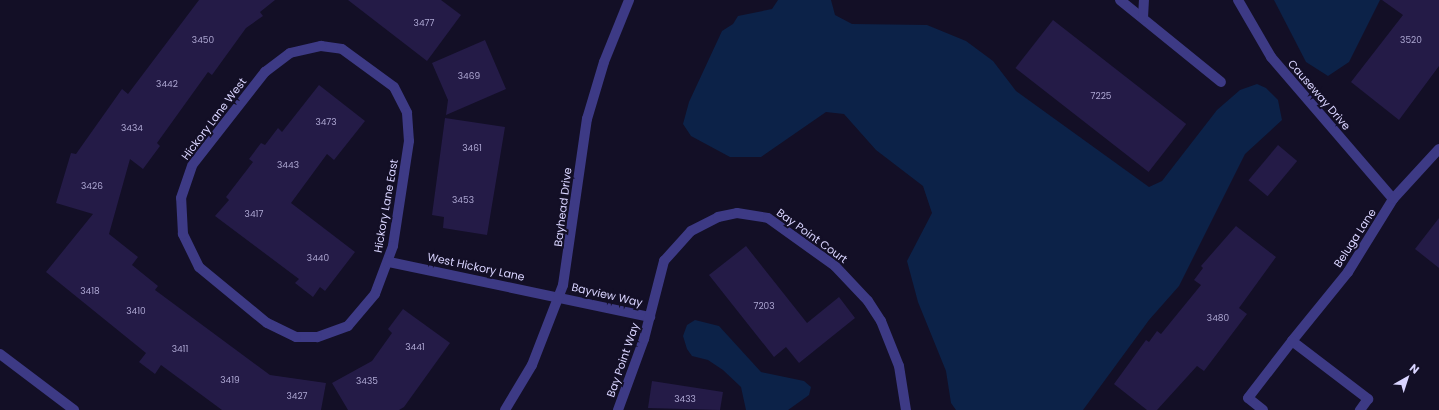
<!DOCTYPE html>
<html>
<head>
<meta charset="utf-8">
<style>
	body { margin:0 }
	#map { position:relative; width:1439px; height:410px; overflow:hidden; background:#130f26; font-family:Poppins,sans-serif }
	div>[style] { position:absolute }
	[style*='--x'] { left:calc(var(--x)*1px); top:calc(var(--y)*1px); width:calc(var(--w)*1px); rotate:calc(var(--a)*1deg) }
	.water>* { inset:0; background:#0c2248 }
	.building>* { inset:0; background:#241b47; transform-origin:0 0 }
	.minor>* { height:10px; margin:-5px; padding:0 5px; transform-origin:5px; border-radius:5px; background:#3d3a85 }
	span { translate:-50% -50%; white-space:nowrap; text-align:center; line-height:1.15; -webkit-text-stroke:4px #130f26; paint-order:stroke }
	.number-label { font-size:9px; color:#aca6d1 }
	.number-label span { -webkit-text-stroke-width:0 }
	.street-label { font-size:11px; color:#d9d4ff }
	.north { position:absolute; left:1387px; top:358px; width:40px; height:40px; -webkit-text-stroke:3px #130f26; paint-order:stroke; rotate:39deg; font-size:11px; font-weight:700; line-height:16px; text-align:center; color:#d9d4ff }
	.north::after { content:''; display:block; margin:auto; width:14px; height:18px; background:#d9d4ff; clip-path:polygon(50% 0,100% 100%,50% 72%,0 100%) }
</style>
</head>
<body>
<div id="map">
	<div class="water">
		<i style="clip-path:polygon(778px 0,831px 0,835px 15px,852px 24px,927px 25px,966px 41px,993px 61px,1016px 91px,1149px 187px,1162px 181px,1217px 110px,1240px 90px,1257px 84px,1266px 88px,1278px 100px,1282px 120px,1245px 154px,1179px 286px,1149px 320px,1083px 410px,956px 410px,951px 403px,946px 371px,918px 302px,907px 261px,932px 213px,923px 186px,876px 150px,844px 114px,826px 112px,761px 157px,730px 157px,691px 136px,683px 124px,689px 102px,722px 31px,733px 24px,738px 16px,772px 9px)"></i>
		<i style="clip-path:polygon(1274px 0,1380px 0,1349px 62px,1328px 76px,1306px 62px)"></i>
		<i style="clip-path:polygon(695px 320px,719px 326px,761px 372px,804px 381px,811px 387px,809px 395px,788px 410px,746px 410px,741px 387px,723px 370px,708px 360px,692px 356px,687px 349px,683px 336px,687px 325px)"></i>
	</div>
	<div class="building">
		<i style="clip-path:polygon(199px 0,275px 0,260px 12px,263px 16px,246px 28px,212px 75px,208px 72px,157px 143px,160px 146px,143px 169px,130px 159px,109px 234px,138px 257px,132px 265px,158px 286px,155px 290px,270px 375px,326px 383px,321px 410px,222px 410px,161px 365px,155px 374px,139px 362px,146px 353px,46px 272px,93px 214px,56px 203px,71px 153px,76px 154px,122px 89px,128px 94px)"></i>
		<i style="clip-path:polygon(348px 0,441px 0,461px 15px,427px 61px)"></i>
		<i style="clip-path:polygon(1382px 0,1439px 0,1439px 66px,1399px 120px,1351px 82px,1403px 15px)"></i>
		<i style="left:1053px;top:20px;width:169px;height:61px;rotate:38deg"></i>
		<i style="clip-path:polygon(485px 40px,506px 89px,446px 115px,448px 100px,432px 63px)"></i>
		<i style="clip-path:polygon(319px 85px,365px 121px,334px 160px,327px 154px,291px 203px,355px 252px,325px 291px,320px 287px,313px 297px,295px 283px,299px 279px,215px 216px,229px 200px,226px 197px,253px 162px,249px 159px,261px 143px,265px 145px,278px 128px,282px 132px)"></i>
		<i style="clip-path:polygon(445px 118px,505px 127px,487px 235px,443px 228px,444px 217px,432px 215px)"></i>
		<i style="left:1278px;top:145px;width:25px;height:46px;rotate:40deg"></i>
		<i style="clip-path:polygon(1439px 218px,1439px 268px,1415px 249px)"></i>
		<i style="clip-path:polygon(1236px 226px,1276px 257px,1239px 308px,1247px 314px,1204px 371px,1197px 366px,1157px 410px,1147px 410px,1114px 384px,1146px 340px,1149px 342px,1157px 331px,1161px 334px,1201px 285px,1194px 280px,1203px 268px,1201px 266px)"></i>
		<i style="clip-path:polygon(746px 246px,807px 323px,839px 297px,855px 318px,799px 363px,786px 347px,774px 357px,709px 275px)"></i>
		<i style="clip-path:polygon(403px 309px,450px 343px,404px 407px,399px 410px,348px 410px,332px 383px,372px 361px,392px 333px,388px 329px)"></i>
		<i style="clip-path:polygon(652px 381px,723px 392px,720px 410px,648px 408px)"></i>
	</div>
	<div class="minor">
		<i style="--x:1120;--y:0;--w:130;--a:39.1"></i>
		<i style="--x:1238;--y:0;--w:66;--a:59.9"></i>
		<i style="--x:1271;--y:57;--w:187;--a:49.3"></i>
		<i style="--x:1143;--y:18;--w:18;--a:-87"></i>
		<i style="--x:321;--y:46;--w:21;--a:8"></i>
		<i style="--x:342;--y:49;--w:64;--a:36.2"></i>
		<i style="--x:394;--y:87;--w:29;--a:63"></i>
		<i style="--x:407;--y:113;--w:28;--a:86"></i>
		<i style="--x:409;--y:141;--w:106;--a:98.7"></i>
		<i style="--x:393;--y:246;--w:51;--a:110.6"></i>
		<i style="--x:375;--y:294;--w:42;--a:130.2"></i>
		<i style="--x:348;--y:326;--w:33;--a:160"></i>
		<i style="--x:317;--y:337;--w:21;--a:180"></i>
		<i style="--x:296;--y:337;--w:32;--a:-154"></i>
		<i style="--x:267;--y:323;--w:88;--a:-140.5"></i>
		<i style="--x:199;--y:267;--w:37;--a:-116"></i>
		<i style="--x:183;--y:234;--w:36;--a:-93"></i>
		<i style="--x:181;--y:198;--w:36;--a:-71"></i>
		<i style="--x:193;--y:164;--w:117;--a:-52"></i>
		<i style="--x:265;--y:72;--w:31;--a:-37"></i>
		<i style="--x:290;--y:53;--w:32;--a:-13"></i>
		<i style="--x:389;--y:262;--w:267;--a:11.9"></i>
		<i style="--x:1292;--y:341;--w:89;--a:-50.9"></i>
		<i style="--x:1348;--y:272;--w:86;--a:-58.3"></i>
		<i style="--x:1393;--y:199;--w:68;--a:-47.4"></i>
		<i style="--x:0;--y:354;--w:93;--a:37.1"></i>
		<i style="--x:505;--y:410;--w:52;--a:-59"></i>
		<i style="--x:532;--y:365;--w:86;--a:-68.8"></i>
		<i style="--x:563;--y:285;--w:168;--a:-81.8"></i>
		<i style="--x:587;--y:119;--w:59;--a:-73.4"></i>
		<i style="--x:604;--y:62;--w:67;--a:-68"></i>
		<i style="--x:618;--y:410;--w:76;--a:-69.9"></i>
		<i style="--x:644;--y:339;--w:81;--a:-75.6"></i>
		<i style="--x:664;--y:261;--w:40;--a:-48"></i>
		<i style="--x:691;--y:231;--w:30;--a:-27"></i>
		<i style="--x:718;--y:217;--w:19;--a:-12"></i>
		<i style="--x:737;--y:213;--w:31;--a:9"></i>
		<i style="--x:768;--y:218;--w:82;--a:35.6"></i>
		<i style="--x:835;--y:266;--w:48;--a:46.7"></i>
		<i style="--x:868;--y:301;--w:24;--a:57"></i>
		<i style="--x:881;--y:321;--w:48;--a:68.2"></i>
		<i style="--x:899;--y:366;--w:45;--a:81"></i>
		<i style="--x:1263;--y:410;--w:19;--a:-141"></i>
		<i style="--x:1248;--y:398;--w:72;--a:-52.3"></i>
		<i style="--x:1292;--y:341;--w:96;--a:37.3"></i>
		<i style="--x:1368;--y:399;--w:14;--a:126"></i>
	</div>
	<div class="number-label">
		<span style="left:424px;top:23px">3477</span>
		<span style="left:203px;top:40px">3450</span>
		<span style="left:1411px;top:40px">3520</span>
		<span style="left:469px;top:76px">3469</span>
		<span style="left:167px;top:84px">3442</span>
		<span style="left:1101px;top:96px">7225</span>
		<span style="left:326px;top:122px">3473</span>
		<span style="left:132px;top:128px">3434</span>
		<span style="left:472px;top:148px">3461</span>
		<span style="left:288px;top:165px">3443</span>
		<span style="left:92px;top:186px">3426</span>
		<span style="left:463px;top:200px">3453</span>
		<span style="left:254px;top:214px">3417</span>
		<span style="left:318px;top:258px">3440</span>
		<span style="left:90px;top:291px">3418</span>
		<span style="left:764px;top:306px">7203</span>
		<span style="left:136px;top:311px">3410</span>
		<span style="left:1218px;top:318px">3480</span>
		<span style="left:415px;top:347px">3441</span>
		<span style="left:180px;top:349px">3411</span>
		<span style="left:230px;top:380px">3419</span>
		<span style="left:367px;top:381px">3435</span>
		<span style="left:297px;top:396px">3427</span>
		<span style="left:685px;top:399px">3433</span>
	</div>
	<div class="street-label">
		<span style="left:1319px;top:95px;rotate:49deg">Causeway Drive</span>
		<span style="left:214px;top:119px;rotate:-53deg">Hickory Lane West</span>
		<span style="left:386px;top:206px;rotate:-80deg">Hickory Lane East</span>
		<span style="left:563px;top:207px;rotate:-83deg">Bayhead Drive</span>
		<span style="left:812px;top:236px;rotate:36deg">Bay Point Court</span>
		<span style="left:1355px;top:238px;rotate:-57deg">Beluga Lane</span>
		<span style="left:476px;top:267px;rotate:12deg">West Hickory Lane</span>
		<span style="left:607px;top:295px;rotate:13deg">Bayview Way</span>
		<span style="left:623px;top:360px;rotate:-71deg">Bay Point Way</span>
	</div>
	<div class="north">N</div>
</div>
</body>
</html>
